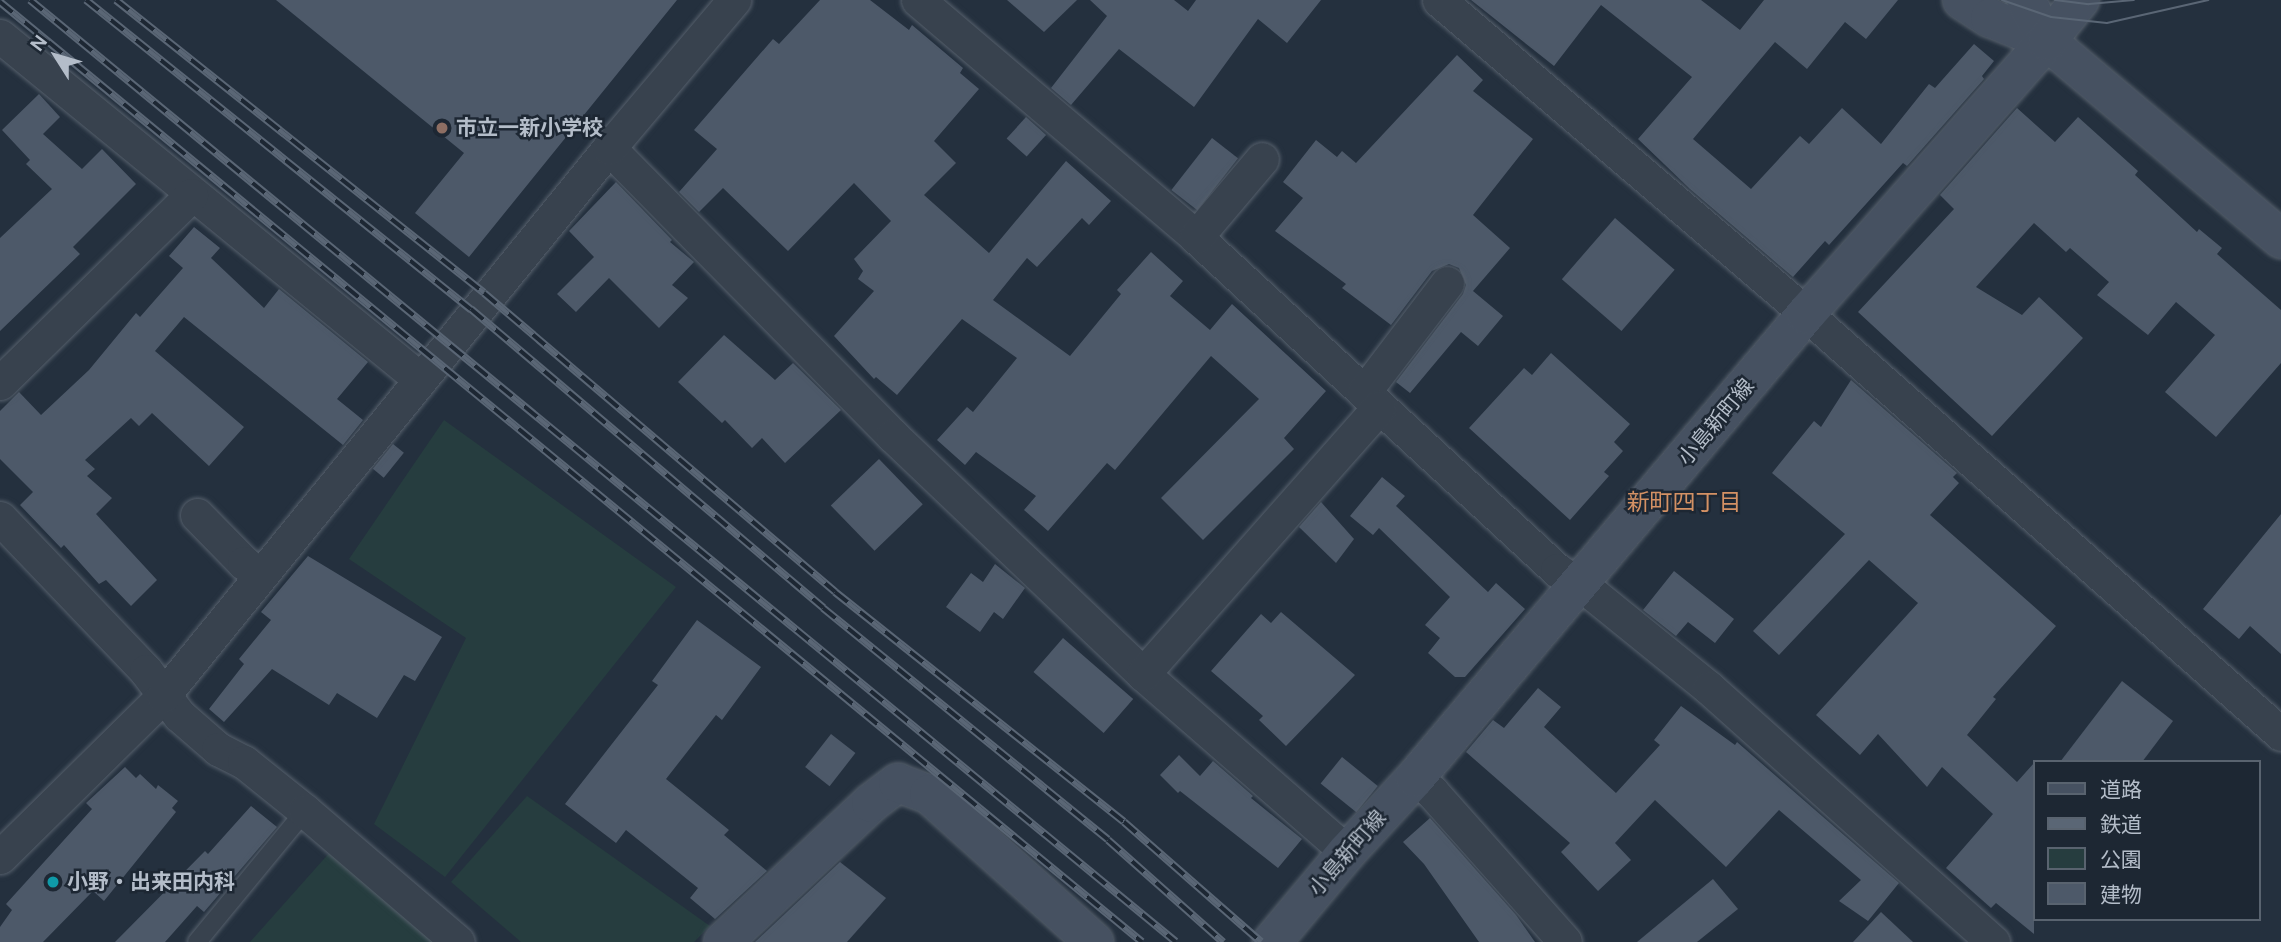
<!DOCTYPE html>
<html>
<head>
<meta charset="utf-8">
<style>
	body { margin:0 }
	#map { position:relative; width:2281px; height:942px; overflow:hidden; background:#24303e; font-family:"DM Sans","Noto Sans JP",sans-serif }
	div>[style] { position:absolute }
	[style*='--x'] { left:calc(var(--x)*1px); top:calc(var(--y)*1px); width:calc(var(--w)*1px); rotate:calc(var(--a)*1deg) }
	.green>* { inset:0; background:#263d3f }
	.building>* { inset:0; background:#4d5969; transform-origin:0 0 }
	.roads { filter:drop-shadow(0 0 2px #56606c) drop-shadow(0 0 2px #56606c) }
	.lane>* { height:18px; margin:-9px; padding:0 9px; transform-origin:9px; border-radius:9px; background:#38424e }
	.street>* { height:33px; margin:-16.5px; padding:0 16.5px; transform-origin:16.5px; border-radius:16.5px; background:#38424e }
	.secondary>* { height:38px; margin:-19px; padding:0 19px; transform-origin:19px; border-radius:19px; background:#465161 }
	.tram>* { height:2px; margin:-1px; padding:0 1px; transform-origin:1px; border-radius:1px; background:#5a6675 }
	.rail>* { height:8px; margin-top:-4px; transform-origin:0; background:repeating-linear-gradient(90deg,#1d2733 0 16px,#5a6675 0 32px); box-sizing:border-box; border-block:2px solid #5a6675 }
	.dots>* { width:19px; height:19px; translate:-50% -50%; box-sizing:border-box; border:4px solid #1d2733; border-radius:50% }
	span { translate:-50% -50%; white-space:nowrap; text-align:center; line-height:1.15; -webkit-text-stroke:5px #1d2733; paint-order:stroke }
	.poi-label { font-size:21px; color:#b4bdc9; font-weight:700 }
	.left { translate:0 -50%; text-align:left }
	.street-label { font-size:21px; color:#b4bdc9 }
	.neighbourhood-label { font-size:23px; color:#d49164 }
	.legend { position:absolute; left:2033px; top:760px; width:228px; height:161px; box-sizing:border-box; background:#1d2733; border:2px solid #59636f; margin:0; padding:9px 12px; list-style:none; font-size:21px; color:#b4bdc9 }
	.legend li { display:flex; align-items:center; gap:14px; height:35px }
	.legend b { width:35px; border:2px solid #59636f }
	.north { position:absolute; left:21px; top:21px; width:70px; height:70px; -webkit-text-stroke:5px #1d2733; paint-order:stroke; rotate:307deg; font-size:19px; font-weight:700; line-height:28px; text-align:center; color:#b4bdc9 }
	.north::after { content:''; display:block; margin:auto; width:24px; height:32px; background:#b4bdc9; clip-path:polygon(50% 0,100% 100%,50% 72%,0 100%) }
</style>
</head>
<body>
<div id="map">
	<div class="green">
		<i style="clip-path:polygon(444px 420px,676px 587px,445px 877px,374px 824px,466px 638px,349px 559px)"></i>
		<i style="clip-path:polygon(527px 796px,710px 926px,694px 942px,521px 942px,451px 882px)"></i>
		<i style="clip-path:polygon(331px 851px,443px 942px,250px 942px)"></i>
	</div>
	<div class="building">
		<i style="clip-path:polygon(276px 0,677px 0,469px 257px,415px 213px,464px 153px)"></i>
		<i style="clip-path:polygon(820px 0,870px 0,909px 30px,912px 25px,963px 68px,960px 73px,979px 89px,934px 141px,956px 163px,924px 195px,989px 253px,1066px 161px,1111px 201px,1089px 225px,1082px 218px,1037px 267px,1027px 258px,993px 300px,1070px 356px,1121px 294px,1117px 290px,1151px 252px,1183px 281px,1170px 296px,1210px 330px,1232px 304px,1326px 391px,1284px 438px,1294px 449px,1203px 540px,1161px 498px,1259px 399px,1211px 356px,1115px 470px,1107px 463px,1048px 531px,1024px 510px,1036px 496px,976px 452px,965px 465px,937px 440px,967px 407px,973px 412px,1017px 358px,962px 319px,897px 395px,876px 377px,874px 379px,834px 336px,874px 291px,858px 279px,863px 271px,854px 259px,891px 221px,854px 183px,788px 251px,723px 188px,699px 212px,679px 192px,717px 149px,694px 130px,773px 39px,779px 44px)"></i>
		<i style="clip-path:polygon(1007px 0,1077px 0,1044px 32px)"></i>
		<i style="clip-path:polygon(1090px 0,1174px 0,1188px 11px,1196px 0,1321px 0,1287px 43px,1258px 19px,1194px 107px,1119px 49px,1071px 105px,1051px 88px,1107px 16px)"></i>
		<i style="clip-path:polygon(1471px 0,1701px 0,1740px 30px,1764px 0,1898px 0,1866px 39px,1845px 22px,1807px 69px,1775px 42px,1693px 139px,1751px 189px,1800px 136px,1809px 144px,1842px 108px,1881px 144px,1929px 84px,1935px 88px,1974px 44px,1994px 61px,1982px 76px,1984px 79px,1907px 166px,1903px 163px,1829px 245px,1825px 241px,1793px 277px,1690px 189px,1638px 139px,1692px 77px,1601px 5px,1554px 66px)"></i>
		<i style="clip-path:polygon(1457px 55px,1483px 80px,1473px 91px,1533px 139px,1473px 215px,1510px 248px,1473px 291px,1503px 316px,1478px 346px,1461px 332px,1410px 393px,1396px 382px,1463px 294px,1466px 285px,1459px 268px,1449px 264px,1432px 271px,1391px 325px,1342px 288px,1346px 284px,1275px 231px,1303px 198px,1283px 182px,1316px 140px,1337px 157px,1342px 151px,1356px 163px)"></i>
		<i style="clip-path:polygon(39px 94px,60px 117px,43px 134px,82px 169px,102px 149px,136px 184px,73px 247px,80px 254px,0 331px,0 238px,52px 189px,26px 164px,30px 160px,2px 130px)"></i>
		<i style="clip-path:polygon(2017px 108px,2055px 142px,2078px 117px,2138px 171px,2135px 175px,2197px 232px,2199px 229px,2222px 248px,2217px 254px,2281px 310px,2281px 363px,2216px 437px,2165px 392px,2215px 335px,2176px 302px,2148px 335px,2097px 295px,2109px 282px,2070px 248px,2066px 252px,2034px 223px,1976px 287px,2022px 315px,2039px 297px,2083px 338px,1992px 436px,1858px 312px,1954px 209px,1940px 195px)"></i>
		<i style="left:1026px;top:117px;width:27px;height:29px;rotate:42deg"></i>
		<i style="left:1212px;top:138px;width:33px;height:66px;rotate:38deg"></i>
		<i style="clip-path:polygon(616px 182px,672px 240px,670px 242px,694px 262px,672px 285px,688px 298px,659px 328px,609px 278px,576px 312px,557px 294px,594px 257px,569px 231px)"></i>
		<i style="left:1615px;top:218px;width:79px;height:81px;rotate:41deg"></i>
		<i style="clip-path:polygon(194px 227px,220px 248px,211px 258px,264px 308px,279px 289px,368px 362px,337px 399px,363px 420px,343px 445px,184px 317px,155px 351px,244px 427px,209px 466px,152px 413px,139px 426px,131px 418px,85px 460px,95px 469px,87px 476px,112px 498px,96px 514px,157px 580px,131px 606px,106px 580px,99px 584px,64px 545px,61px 548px,20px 505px,33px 492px,0 459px,0 411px,19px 392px,41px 415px,89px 370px,136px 313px,140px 317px,183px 268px,169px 256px)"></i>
		<i style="clip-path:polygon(724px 335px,775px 380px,793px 363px,841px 410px,785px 463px,762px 438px,752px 448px,725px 420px,722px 423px,678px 382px)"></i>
		<i style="clip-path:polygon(1551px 353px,1630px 424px,1614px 442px,1623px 451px,1604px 472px,1609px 476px,1570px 520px,1469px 428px,1524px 368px,1532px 375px)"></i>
		<i style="clip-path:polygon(1851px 380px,1957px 473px,1953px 477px,1959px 483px,1930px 515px,2056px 626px,1993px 697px,1996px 699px,1967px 735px,2017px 782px,2034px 763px,2034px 934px,1996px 903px,1991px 908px,1946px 868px,1993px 814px,1942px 767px,1927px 787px,1878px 734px,1860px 755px,1816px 715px,1918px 603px,1869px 560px,1779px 655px,1753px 631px,1845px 534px,1772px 473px,1814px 421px,1821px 427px)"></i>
		<i style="left:393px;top:444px;width:14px;height:32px;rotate:39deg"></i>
		<i style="left:879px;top:459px;width:63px;height:67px;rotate:46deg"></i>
		<i style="clip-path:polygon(1382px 477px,1405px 496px,1396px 506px,1488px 592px,1496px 583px,1525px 609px,1465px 677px,1455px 677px,1428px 653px,1440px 638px,1425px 625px,1450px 597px,1379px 528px,1373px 535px,1350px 516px)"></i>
		<i style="clip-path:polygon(1321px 502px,1354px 539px,1336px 563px,1299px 527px)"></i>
		<i style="clip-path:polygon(2281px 514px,2281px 654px,2250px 626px,2239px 639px,2203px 609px)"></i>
		<i style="clip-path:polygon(308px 556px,442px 637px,415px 681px,404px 675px,377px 718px,337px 693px,329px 705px,272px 669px,224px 722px,209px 709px,244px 664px,239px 659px,271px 620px,261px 612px)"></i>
		<i style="clip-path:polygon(995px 564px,1025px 588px,1003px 619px,994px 612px,980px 632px,946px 607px,971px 573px,983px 582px)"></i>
		<i style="clip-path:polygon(1674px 571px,1734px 619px,1715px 643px,1688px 622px,1676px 636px,1643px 610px)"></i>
		<i style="clip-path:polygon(1281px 612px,1355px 675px,1286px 746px,1259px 720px,1263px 716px,1211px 671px,1261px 614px,1271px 623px)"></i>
		<i style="clip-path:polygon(697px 620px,761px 667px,722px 720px,716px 715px,666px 779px,729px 830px,724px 835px,767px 871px,715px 919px,690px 898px,698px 888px,626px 830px,616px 843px,565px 804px,658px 685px,652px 681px)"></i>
		<i style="left:1063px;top:638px;width:93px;height:45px;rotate:41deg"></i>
		<i style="clip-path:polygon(2122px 681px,2173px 721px,2142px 762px,2060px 762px)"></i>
		<i style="clip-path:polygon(1538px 688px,1561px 707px,1544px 727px,1616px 793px,1660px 745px,1654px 740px,1681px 706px,1735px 745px,1737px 742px,1899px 883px,1868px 921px,1839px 901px,1861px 880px,1779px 810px,1726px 867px,1655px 800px,1615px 843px,1631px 860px,1598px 891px,1561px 852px,1570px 843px,1466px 752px,1493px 720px,1504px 728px)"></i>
		<i style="left:831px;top:734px;width:31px;height:42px;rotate:38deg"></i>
		<i style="clip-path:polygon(1179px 755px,1200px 776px,1213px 761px,1253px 796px,1251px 798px,1302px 839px,1278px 868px,1180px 791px,1178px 793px,1160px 775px)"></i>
		<i style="left:1342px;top:757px;width:46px;height:34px;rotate:39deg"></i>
		<i style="clip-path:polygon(125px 767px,136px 778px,140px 774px,156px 789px,158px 785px,178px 801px,172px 808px,176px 812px,104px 901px,93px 891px,43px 942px,0 942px,0 927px,12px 910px,6px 904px,92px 809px,86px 803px)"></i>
		<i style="clip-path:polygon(251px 806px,277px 827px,204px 912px,197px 906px,165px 942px,115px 942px,205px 851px,208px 854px)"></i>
		<i style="clip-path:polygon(1430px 818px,1516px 915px,1535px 942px,1479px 942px,1424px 864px,1403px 842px)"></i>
		<i style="clip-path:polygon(840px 862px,886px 898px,847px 942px,755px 942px)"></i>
		<i style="clip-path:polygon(1713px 879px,1738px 909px,1697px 942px,1637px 942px)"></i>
		<i style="clip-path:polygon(1881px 912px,1913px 942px,1853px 942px)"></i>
	</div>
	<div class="roads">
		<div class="lane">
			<i style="--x:197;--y:942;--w:170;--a:-50.5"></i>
		</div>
		<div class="street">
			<i style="--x:918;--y:0;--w:365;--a:40.4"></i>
			<i style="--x:1196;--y:237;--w:491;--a:42.7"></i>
			<i style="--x:1557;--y:570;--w:43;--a:33.7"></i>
			<i style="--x:1593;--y:594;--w:149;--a:39"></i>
			<i style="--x:1709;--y:688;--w:381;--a:41.8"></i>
			<i style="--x:1439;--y:0;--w:483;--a:40.5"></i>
			<i style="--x:1806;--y:314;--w:634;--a:41.48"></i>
			<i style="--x:0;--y:36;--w:542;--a:39.24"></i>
			<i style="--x:609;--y:148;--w:404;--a:45.4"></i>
			<i style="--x:893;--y:436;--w:345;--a:43.6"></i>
			<i style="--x:1143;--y:674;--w:271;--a:41.1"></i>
			<i style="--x:1196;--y:237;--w:102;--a:-49.8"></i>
			<i style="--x:0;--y:383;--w:268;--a:-44.5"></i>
			<i style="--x:1364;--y:392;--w:137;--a:-52.7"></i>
			<i style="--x:197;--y:515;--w:67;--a:45.6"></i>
			<i style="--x:244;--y:563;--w:19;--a:35"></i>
			<i style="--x:0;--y:518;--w:211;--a:46.3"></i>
			<i style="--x:146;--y:671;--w:55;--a:53.1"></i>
			<i style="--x:179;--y:715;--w:52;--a:41.1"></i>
			<i style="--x:218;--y:749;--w:29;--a:27"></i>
			<i style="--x:244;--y:762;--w:78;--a:38.8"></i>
			<i style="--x:305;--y:811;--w:201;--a:40.6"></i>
			<i style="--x:1143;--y:674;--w:356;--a:-48.5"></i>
			<i style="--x:1415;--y:778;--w:22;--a:39"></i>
			<i style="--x:1432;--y:792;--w:200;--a:48.4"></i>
			<i style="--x:0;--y:857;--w:229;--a:-44.6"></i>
			<i style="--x:163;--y:696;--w:707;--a:-50.86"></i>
			<i style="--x:609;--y:148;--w:194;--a:-49.8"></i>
		</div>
		<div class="secondary">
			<i style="--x:1962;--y:0;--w:33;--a:33"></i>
			<i style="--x:1990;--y:18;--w:61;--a:22"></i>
			<i style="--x:2047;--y:41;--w:307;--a:40.2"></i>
			<i style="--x:2026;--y:0;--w:46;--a:62.9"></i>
			<i style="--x:723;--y:942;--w:203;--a:-43.2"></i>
			<i style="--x:871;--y:803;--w:34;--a:-37"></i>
			<i style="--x:898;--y:783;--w:33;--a:20"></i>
			<i style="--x:929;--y:794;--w:222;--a:41.9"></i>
			<i style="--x:1272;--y:942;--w:117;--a:-50.2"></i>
			<i style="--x:1347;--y:852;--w:100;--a:-47.4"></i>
			<i style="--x:1415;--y:778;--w:607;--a:-49.88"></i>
			<i style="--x:1806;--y:314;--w:364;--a:-48.6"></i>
			<i style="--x:2047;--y:41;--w:53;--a:-51.2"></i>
		</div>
	</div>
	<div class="tram">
		<i style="--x:2002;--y:0;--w:52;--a:19.1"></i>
		<i style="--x:2051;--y:17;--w:56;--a:6.1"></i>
		<i style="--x:2107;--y:23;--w:104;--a:-12.8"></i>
		<i style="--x:2055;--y:0;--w:34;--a:7"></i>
		<i style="--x:2089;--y:4;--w:45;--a:-5.1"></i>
	</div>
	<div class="rail">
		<i style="--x:30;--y:0;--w:1483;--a:39.42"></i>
		<i style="--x:86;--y:0;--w:494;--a:38.8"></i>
		<i style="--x:471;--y:309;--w:462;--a:40.3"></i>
		<i style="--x:823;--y:608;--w:367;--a:39.1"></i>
		<i style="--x:1108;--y:840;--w:154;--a:41.6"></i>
		<i style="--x:116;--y:0;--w:470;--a:38.5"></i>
		<i style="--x:484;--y:293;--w:461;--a:40.4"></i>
		<i style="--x:835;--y:592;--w:369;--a:38.5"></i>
		<i style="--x:1124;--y:822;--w:182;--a:41.2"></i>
		<i style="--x:0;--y:2;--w:1479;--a:39.46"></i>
	</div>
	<div class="dots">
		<i style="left:442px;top:128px;background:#8d6e63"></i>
		<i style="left:53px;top:882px;background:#0f9aa8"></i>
	</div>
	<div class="poi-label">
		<span class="left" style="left:456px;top:128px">市立一新小学校</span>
		<span class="left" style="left:67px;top:882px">小野・出来田内科</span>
	</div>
	<div class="street-label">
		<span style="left:1716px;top:422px;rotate:-50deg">小島新町線</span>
		<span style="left:1347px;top:853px;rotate:-49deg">小島新町線</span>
	</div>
	<div class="neighbourhood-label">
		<span style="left:1684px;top:502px">新町四丁目</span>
	</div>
	<ul class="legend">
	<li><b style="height:9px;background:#465161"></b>道路</li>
	<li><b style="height:9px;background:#5a6675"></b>鉄道</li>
	<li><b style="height:19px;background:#263d3f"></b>公園</li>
	<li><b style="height:19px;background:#4d5969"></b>建物</li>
	</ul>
	<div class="north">N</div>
</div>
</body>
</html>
